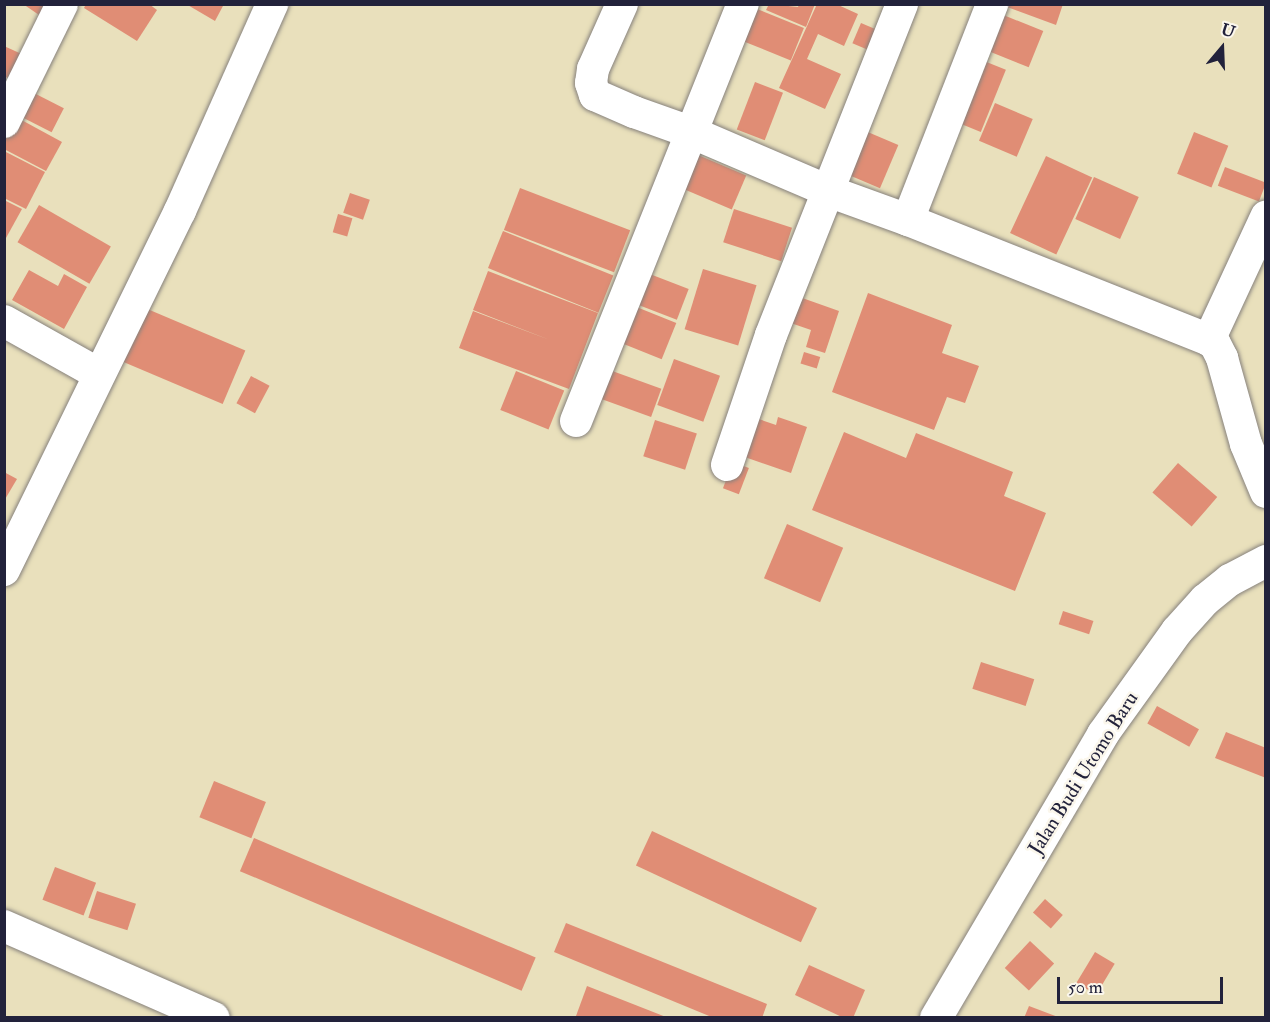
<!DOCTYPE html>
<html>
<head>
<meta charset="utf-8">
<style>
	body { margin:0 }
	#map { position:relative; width:1270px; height:1022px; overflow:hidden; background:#e9e0bc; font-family:"IM FELL Double Pica",serif }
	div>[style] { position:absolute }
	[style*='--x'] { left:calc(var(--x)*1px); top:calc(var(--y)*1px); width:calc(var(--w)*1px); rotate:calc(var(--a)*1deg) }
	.building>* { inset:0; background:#e08d75; transform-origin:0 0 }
	.roads { filter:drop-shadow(0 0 2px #86817c) drop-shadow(0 0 2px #86817c) }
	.minor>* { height:32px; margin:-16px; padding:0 16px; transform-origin:16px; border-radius:16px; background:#fff }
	span { translate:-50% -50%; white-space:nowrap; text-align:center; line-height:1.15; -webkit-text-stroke:5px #fbf7ec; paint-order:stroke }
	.street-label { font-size:20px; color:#22223b }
	.frame { position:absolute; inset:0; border:6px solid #22223b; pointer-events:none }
	.north { position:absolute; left:1192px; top:18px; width:60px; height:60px; -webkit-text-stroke:4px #fbf7ec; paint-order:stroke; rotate:19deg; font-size:16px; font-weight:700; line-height:24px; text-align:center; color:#22223b }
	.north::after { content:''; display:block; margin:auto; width:21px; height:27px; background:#22223b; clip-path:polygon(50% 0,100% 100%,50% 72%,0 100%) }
	.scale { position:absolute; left:1057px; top:977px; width:166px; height:27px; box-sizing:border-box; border:3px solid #22223b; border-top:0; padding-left:8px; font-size:18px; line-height:21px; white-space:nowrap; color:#22223b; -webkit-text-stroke:4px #fbf7ec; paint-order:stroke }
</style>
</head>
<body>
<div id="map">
	<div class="building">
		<i style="clip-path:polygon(23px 4px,49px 4px,42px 17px)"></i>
		<i style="clip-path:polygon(86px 4px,149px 4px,157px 10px,137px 41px,84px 8px)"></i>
		<i style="clip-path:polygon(186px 4px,224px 4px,215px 21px)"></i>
		<i style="clip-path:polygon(769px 4px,798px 7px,799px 4px,815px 4px,806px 27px,766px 10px)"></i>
		<i style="clip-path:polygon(817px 4px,836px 4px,858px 14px,844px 46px,818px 34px,807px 59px,841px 74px,825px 109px,779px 88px)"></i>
		<i style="clip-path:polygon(999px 4px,1063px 4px,1056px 25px)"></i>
		<i style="left:752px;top:7px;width:56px;height:35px;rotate:22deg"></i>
		<i style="left:996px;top:12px;width:51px;height:39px;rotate:22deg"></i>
		<i style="left:861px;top:23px;width:25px;height:22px;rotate:23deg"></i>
		<i style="clip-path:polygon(4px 46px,26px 56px,14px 81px,4px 76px)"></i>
		<i style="left:979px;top:59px;width:29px;height:67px;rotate:22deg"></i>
		<i style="left:755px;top:82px;width:30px;height:51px;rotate:21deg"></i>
		<i style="left:30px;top:91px;width:38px;height:27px;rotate:27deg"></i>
		<i style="left:995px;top:103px;width:41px;height:41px;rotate:23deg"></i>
		<i style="clip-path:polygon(16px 117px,62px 142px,46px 171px,4px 149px,4px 138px)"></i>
		<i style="left:856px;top:127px;width:46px;height:47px;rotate:23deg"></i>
		<i style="left:1194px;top:132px;width:37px;height:45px;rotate:22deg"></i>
		<i style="clip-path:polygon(4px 151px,45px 172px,26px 209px,4px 198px)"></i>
		<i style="left:691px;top:152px;width:60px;height:37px;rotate:23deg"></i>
		<i style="left:1046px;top:156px;width:51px;height:85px;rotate:25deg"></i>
		<i style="left:1225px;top:167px;width:44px;height:20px;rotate:21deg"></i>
		<i style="left:1094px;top:177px;width:49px;height:46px;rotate:24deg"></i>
		<i style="left:520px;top:188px;width:118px;height:45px;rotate:21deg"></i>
		<i style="left:350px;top:193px;width:21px;height:21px;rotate:19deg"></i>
		<i style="clip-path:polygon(4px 200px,22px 209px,6px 238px,4px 236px)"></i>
		<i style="left:39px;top:205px;width:83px;height:43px;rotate:30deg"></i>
		<i style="left:734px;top:209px;width:61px;height:35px;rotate:18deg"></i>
		<i style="left:338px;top:214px;width:15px;height:19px;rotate:16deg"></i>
		<i style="left:503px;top:231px;width:119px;height:40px;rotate:22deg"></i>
		<i style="left:703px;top:269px;width:56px;height:63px;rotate:17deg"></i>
		<i style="clip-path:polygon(29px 270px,58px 286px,64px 274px,87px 287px,64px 329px,12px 300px)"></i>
		<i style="clip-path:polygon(488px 271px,598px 313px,569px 389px,459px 348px,473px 311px,550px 340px,473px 310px)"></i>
		<i style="left:642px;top:271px;width:50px;height:33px;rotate:21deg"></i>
		<i style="clip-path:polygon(868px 293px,952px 325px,942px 353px,979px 366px,965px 403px,947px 397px,934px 430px,832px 392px)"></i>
		<i style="clip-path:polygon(791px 294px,839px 311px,825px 353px,806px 347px,811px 330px,782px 320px)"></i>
		<i style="left:629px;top:304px;width:51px;height:39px;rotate:22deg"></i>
		<i style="left:145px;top:308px;width:109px;height:58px;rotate:23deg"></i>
		<i style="left:804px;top:352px;width:17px;height:12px;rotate:17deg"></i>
		<i style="left:674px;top:359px;width:49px;height:49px;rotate:20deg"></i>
		<i style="left:604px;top:368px;width:61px;height:30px;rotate:20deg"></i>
		<i style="left:516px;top:371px;width:52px;height:42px;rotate:22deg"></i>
		<i style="left:251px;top:376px;width:21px;height:31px;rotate:28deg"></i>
		<i style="clip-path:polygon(753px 417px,776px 425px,778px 417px,807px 427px,791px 473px,739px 455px)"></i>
		<i style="left:655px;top:420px;width:44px;height:38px;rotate:18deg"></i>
		<i style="clip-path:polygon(844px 432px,906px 458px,916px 433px,1013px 472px,1004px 496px,1046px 513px,1015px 591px,812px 510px)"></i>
		<i style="left:733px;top:462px;width:17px;height:28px;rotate:21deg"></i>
		<i style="left:1178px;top:463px;width:52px;height:39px;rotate:41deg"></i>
		<i style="clip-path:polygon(4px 472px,17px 479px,4px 501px)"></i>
		<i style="left:787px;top:524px;width:61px;height:59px;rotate:23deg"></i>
		<i style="left:1063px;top:611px;width:32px;height:14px;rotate:18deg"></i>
		<i style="left:981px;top:662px;width:56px;height:28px;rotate:18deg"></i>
		<i style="left:1157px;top:706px;width:48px;height:20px;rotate:29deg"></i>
		<i style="clip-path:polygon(1226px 732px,1266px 748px,1266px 778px,1215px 758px)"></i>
		<i style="left:214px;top:781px;width:56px;height:39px;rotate:22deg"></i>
		<i style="left:652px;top:831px;width:182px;height:38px;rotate:25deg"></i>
		<i style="left:254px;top:838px;width:306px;height:36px;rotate:23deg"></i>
		<i style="left:55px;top:867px;width:44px;height:35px;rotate:21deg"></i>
		<i style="left:97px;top:891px;width:41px;height:28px;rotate:18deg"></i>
		<i style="left:1045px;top:899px;width:24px;height:18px;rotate:42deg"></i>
		<i style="clip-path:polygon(566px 923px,767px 1004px,762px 1018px,714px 1018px,554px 952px)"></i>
		<i style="left:1030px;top:941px;width:33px;height:37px;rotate:43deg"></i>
		<i style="left:1095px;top:952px;width:23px;height:36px;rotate:31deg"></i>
		<i style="clip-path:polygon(809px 965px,865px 990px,853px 1018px,844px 1018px,795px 995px)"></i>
		<i style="clip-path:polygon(587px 986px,666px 1017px,666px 1018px,580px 1018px,576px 1016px)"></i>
		<i style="clip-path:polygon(1029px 1006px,1058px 1017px,1058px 1018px,1024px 1018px)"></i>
	</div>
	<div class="roads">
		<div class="minor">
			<i style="--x:622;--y:4;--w:71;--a:114"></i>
			<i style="--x:593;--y:69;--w:14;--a:98"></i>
			<i style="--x:591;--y:83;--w:13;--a:72"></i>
			<i style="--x:595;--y:95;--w:43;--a:23.6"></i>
			<i style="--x:634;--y:112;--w:63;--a:19.6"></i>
			<i style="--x:693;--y:133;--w:147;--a:23.2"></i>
			<i style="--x:828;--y:191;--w:85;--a:19.9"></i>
			<i style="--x:908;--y:220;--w:324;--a:21.7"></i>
			<i style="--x:1209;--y:340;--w:7;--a:34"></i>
			<i style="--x:1215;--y:344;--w:16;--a:63"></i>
			<i style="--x:1222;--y:358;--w:89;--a:74.4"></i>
			<i style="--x:1246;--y:444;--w:52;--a:67.4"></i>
			<i style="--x:4;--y:122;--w:131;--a:-63.8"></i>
			<i style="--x:908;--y:220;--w:232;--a:-68.7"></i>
			<i style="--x:4;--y:321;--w:109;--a:29.2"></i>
			<i style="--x:1209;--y:340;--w:136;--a:-65.1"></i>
			<i style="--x:576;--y:421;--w:449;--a:-68.2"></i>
			<i style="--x:727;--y:465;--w:137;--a:-71.3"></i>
			<i style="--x:771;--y:335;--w:356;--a:-68.4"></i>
			<i style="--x:4;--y:570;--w:400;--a:-63.9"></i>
			<i style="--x:180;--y:211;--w:227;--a:-66"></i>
			<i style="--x:4;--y:926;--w:229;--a:23.7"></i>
			<i style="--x:936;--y:1018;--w:329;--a:-59.5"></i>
			<i style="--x:1103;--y:734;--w:127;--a:-54.3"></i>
			<i style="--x:1177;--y:631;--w:42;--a:-47.9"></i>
			<i style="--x:1205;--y:600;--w:32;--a:-39"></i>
			<i style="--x:1230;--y:580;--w:41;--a:-27.8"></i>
		</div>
	</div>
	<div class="street-label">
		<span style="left:1083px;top:773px;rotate:-58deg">Jalan Budi Utomo Baru</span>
	</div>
	<div class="frame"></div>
	<div class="north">U</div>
	<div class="scale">50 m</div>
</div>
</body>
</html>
